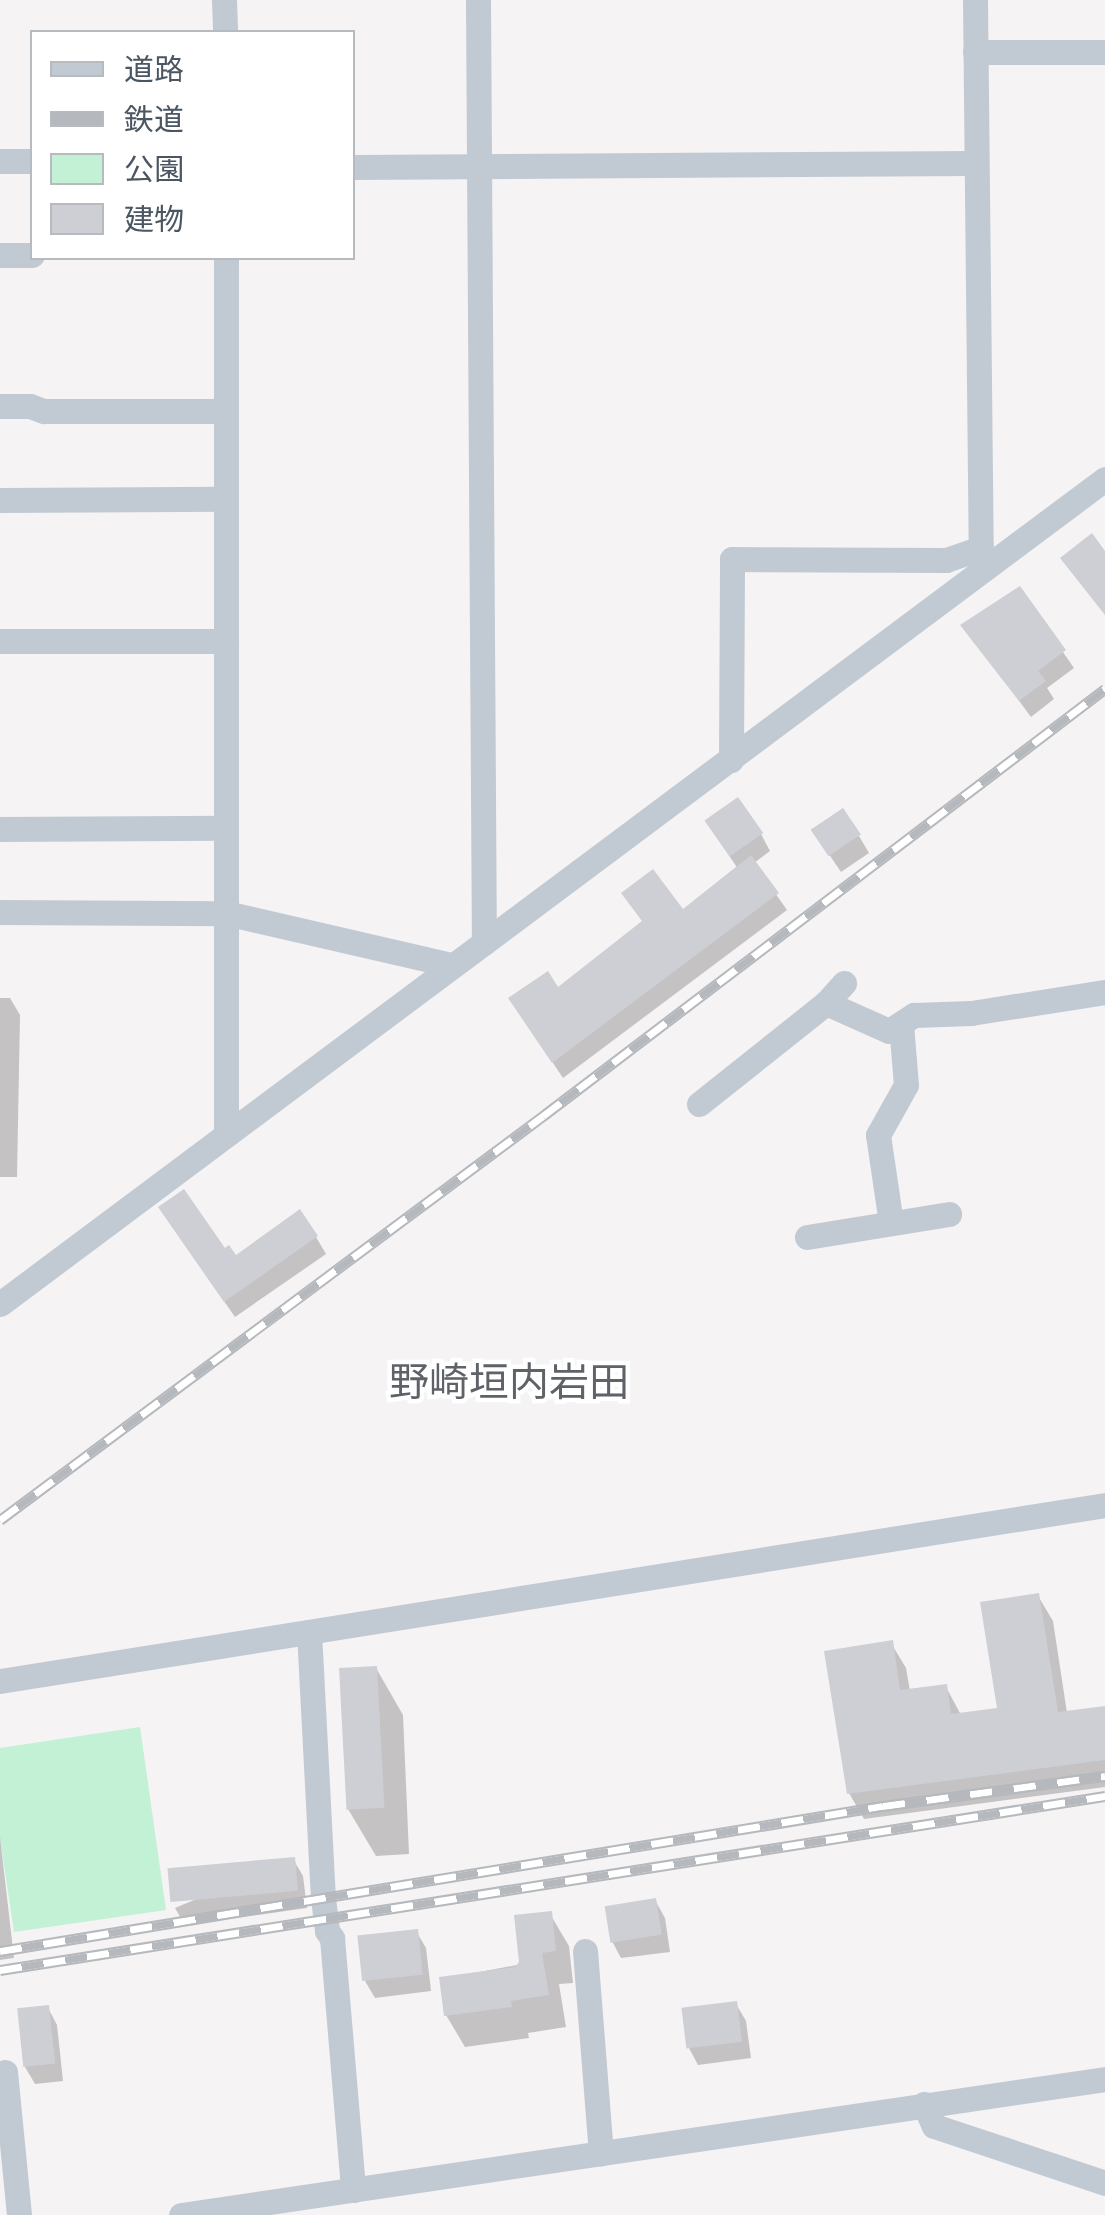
<!DOCTYPE html>
<html>
<head>
<meta charset="utf-8">
<style>
	body { margin:0 }
	#map { position:relative; width:1105px; height:2215px; overflow:hidden; background:#f5f3f3; font-family:Poppins,"Noto Sans JP",sans-serif }
	div>[style] { position:absolute }
	[style*='--x'] { left:calc(var(--x)*1px); top:calc(var(--y)*1px); width:calc(var(--w)*1px); rotate:calc(var(--a)*1deg) }
	.green>* { inset:0; background:#c3f1d5 }
	.shadow>* { inset:0; background:#0003 }
	.building>* { inset:0; background:#cdcfd5; transform-origin:0 0 }
	.minor>* { height:25px; margin:-12.5px; padding:0 12.5px; transform-origin:12.5px; border-radius:12.5px; background:#c1cad2 }
	.rail>* { height:11px; margin-top:-5.5px; transform-origin:0; background:repeating-linear-gradient(90deg,#fff 0 22px,#b5b8bd 0 44px); box-sizing:border-box; border-block:2px solid #b5b8bd }
	span { translate:-50% -50%; white-space:nowrap; text-align:center; line-height:1.15; -webkit-text-stroke:9px #fff; paint-order:stroke }
	.quarter-label { font-size:40px; color:#5f6368 }
	.legend { position:absolute; left:30px; top:30px; width:325px; height:230px; box-sizing:border-box; background:#fff; border:2px solid #b7bbc0; margin:0; padding:12px 18px; list-style:none; font-size:30px; color:#4a5661 }
	.legend li { display:flex; align-items:center; gap:20px; height:50px }
	.legend b { width:50px; border:2px solid #b7bbc0 }
</style>
</head>
<body>
<div id="map">
	<div class="green">
		<i style="clip-path:polygon(140px 1727px,166px 1910px,14px 1932px,0 1838px,0 1748px)"></i>
	</div>
	<div class="shadow">
		<i style="clip-path:polygon(1020px 590px,1074px 668px,1047px 688px,1054px 699px,1031px 717px,964px 626px)"></i>
		<i style="clip-path:polygon(761px 834px,770px 851px,754px 863px,787px 910px,563px 1078px,521px 1015px,682px 913px,738px 869px,718px 839px)"></i>
		<i style="clip-path:polygon(859px 836px,869px 853px,841px 872px,824px 847px)"></i>
		<i style="clip-path:polygon(0 998px,10px 998px,20px 1015px,17px 1177px,0 1177px)"></i>
		<i style="clip-path:polygon(171px 1225px,235px 1258px,316px 1237px,326px 1254px,235px 1317px)"></i>
		<i style="clip-path:polygon(1038px 1596px,1053px 1621px,1067px 1713px,1105px 1708px,1105px 1787px,864px 1819px,849px 1793px,891px 1643px,906px 1668px,910px 1691px,946px 1687px,961px 1715px,1000px 1711px)"></i>
		<i style="clip-path:polygon(376px 1668px,403px 1715px,409px 1854px,376px 1856px,348px 1809px)"></i>
		<i style="clip-path:polygon(0 1837px,14px 1958px,0 1960px)"></i>
		<i style="clip-path:polygon(293px 1859px,303px 1876px,307px 1908px,185px 1925px,175px 1908px)"></i>
		<i style="clip-path:polygon(655px 1900px,665px 1918px,670px 1952px,621px 1958px,612px 1941px)"></i>
		<i style="clip-path:polygon(550px 1914px,569px 1946px,573px 1983px,559px 1984px,566px 2027px,528px 2033px,529px 2038px,465px 2047px,446px 2015px,442px 1979px,522px 1964px)"></i>
		<i style="clip-path:polygon(416px 1931px,426px 1948px,431px 1991px,375px 1998px,365px 1981px)"></i>
		<i style="clip-path:polygon(736px 2004px,746px 2021px,751px 2058px,698px 2065px,689px 2048px)"></i>
		<i style="clip-path:polygon(48px 2008px,57px 2025px,63px 2081px,35px 2084px,25px 2067px)"></i>
	</div>
	<div class="building">
		<i style="clip-path:polygon(1092px 533px,1105px 551px,1105px 615px,1060px 558px)"></i>
		<i style="clip-path:polygon(1020px 586px,1066px 650px,1038px 671px,1046px 681px,1019px 701px,960px 625px)"></i>
		<i style="left:738px;top:797px;width:44px;height:41px;rotate:55deg"></i>
		<i style="left:843px;top:808px;width:32px;height:39px;rotate:56deg"></i>
		<i style="clip-path:polygon(751px 855px,779px 893px,552px 1063px,508px 998px,548px 971px,558px 987px,642px 921px,621px 893px,653px 869px,683px 909px)"></i>
		<i style="clip-path:polygon(184px 1189px,225px 1248px,229px 1245px,236px 1255px,300px 1209px,318px 1236px,224px 1302px,158px 1207px)"></i>
		<i style="clip-path:polygon(1039px 1593px,1058px 1712px,1105px 1706px,1105px 1760px,847px 1794px,824px 1651px,893px 1640px,900px 1690px,947px 1684px,951px 1714px,997px 1708px,980px 1602px)"></i>
		<i style="left:377px;top:1666px;width:142px;height:38px;rotate:87deg"></i>
		<i style="left:295px;top:1857px;width:34px;height:128px;rotate:85deg"></i>
		<i style="left:656px;top:1898px;width:37px;height:52px;rotate:81deg"></i>
		<i style="clip-path:polygon(552px 1911px,556px 1951px,542px 1953px,549px 1995px,511px 2001px,512px 2007px,444px 2016px,439px 1977px,515px 1967px,519px 1962px,514px 1915px)"></i>
		<i style="left:418px;top:1929px;width:46px;height:61px;rotate:84deg"></i>
		<i style="left:737px;top:2001px;width:41px;height:56px;rotate:83deg"></i>
		<i style="left:49px;top:2005px;width:59px;height:32px;rotate:84deg"></i>
	</div>
	<div class="minor">
		<i style="--x:224;--y:0;--w:32;--a:88"></i>
		<i style="--x:478;--y:0;--w:943;--a:89.64"></i>
		<i style="--x:975;--y:0;--w:571;--a:89.4"></i>
		<i style="--x:975;--y:52;--w:130;--a:0"></i>
		<i style="--x:0;--y:161;--w:32;--a:0"></i>
		<i style="--x:352;--y:167;--w:623;--a:-0.37"></i>
		<i style="--x:0;--y:255;--w:32;--a:0"></i>
		<i style="--x:0;--y:406;--w:30;--a:0"></i>
		<i style="--x:30;--y:406;--w:15;--a:20"></i>
		<i style="--x:44;--y:411;--w:181;--a:0"></i>
		<i style="--x:0;--y:500;--w:226;--a:-0.3"></i>
		<i style="--x:0;--y:641;--w:226;--a:0"></i>
		<i style="--x:731;--y:760;--w:201;--a:-89.7"></i>
		<i style="--x:732;--y:559;--w:214;--a:0.3"></i>
		<i style="--x:946;--y:560;--w:37;--a:-19"></i>
		<i style="--x:0;--y:829;--w:226;--a:-0.3"></i>
		<i style="--x:0;--y:912;--w:226;--a:0.3"></i>
		<i style="--x:226;--y:913;--w:232;--a:13"></i>
		<i style="--x:826;--y:1003;--w:27;--a:-48"></i>
		<i style="--x:699;--y:1104;--w:162;--a:-38.5"></i>
		<i style="--x:826;--y:1003;--w:69;--a:24"></i>
		<i style="--x:889;--y:1031;--w:30;--a:-33"></i>
		<i style="--x:914;--y:1015;--w:57;--a:-2"></i>
		<i style="--x:971;--y:1013;--w:136;--a:-8.9"></i>
		<i style="--x:226;--y:1134;--w:876;--a:-90"></i>
		<i style="--x:891;--y:1223;--w:89;--a:-98.4"></i>
		<i style="--x:878;--y:1135;--w:57;--a:-60.8"></i>
		<i style="--x:906;--y:1085;--w:61;--a:-94.7"></i>
		<i style="--x:807;--y:1237;--w:144;--a:-9.2"></i>
		<i style="--x:0;--y:1304;--w:1379;--a:-36.75"></i>
		<i style="--x:309;--y:1632;--w:266;--a:87"></i>
		<i style="--x:323;--y:1898;--w:33;--a:83"></i>
		<i style="--x:327;--y:1931;--w:9;--a:54"></i>
		<i style="--x:332;--y:1938;--w:253;--a:85.2"></i>
		<i style="--x:0;--y:1681;--w:1119;--a:-9.05"></i>
		<i style="--x:585;--y:1951;--w:203;--a:85.5"></i>
		<i style="--x:5;--y:2072;--w:144;--a:84.4"></i>
		<i style="--x:924;--y:2104;--w:24;--a:66"></i>
		<i style="--x:934;--y:2126;--w:180;--a:18.4"></i>
		<i style="--x:181;--y:2215;--w:934;--a:-8.37"></i>
	</div>
	<div class="rail">
		<i style="--x:0;--y:1520;--w:677;--a:-36.65"></i>
		<i style="--x:543;--y:1116;--w:706;--a:-37.23"></i>
		<i style="--x:0;--y:1951;--w:895;--a:-9.33"></i>
		<i style="--x:883;--y:1806;--w:224;--a:-7.7"></i>
		<i style="--x:0;--y:1970;--w:1119;--a:-8.95"></i>
	</div>
	<div class="quarter-label">
		<span style="left:509px;top:1382px">野崎垣内岩田</span>
	</div>
	<ul class="legend">
	<li><b style="height:12px;background:#c1cad2"></b>道路</li>
	<li><b style="height:12px;background:#b5b8bd"></b>鉄道</li>
	<li><b style="height:28px;background:#c3f1d5"></b>公園</li>
	<li><b style="height:28px;background:#cdcfd5"></b>建物</li>
	</ul>
</div>
</body>
</html>
